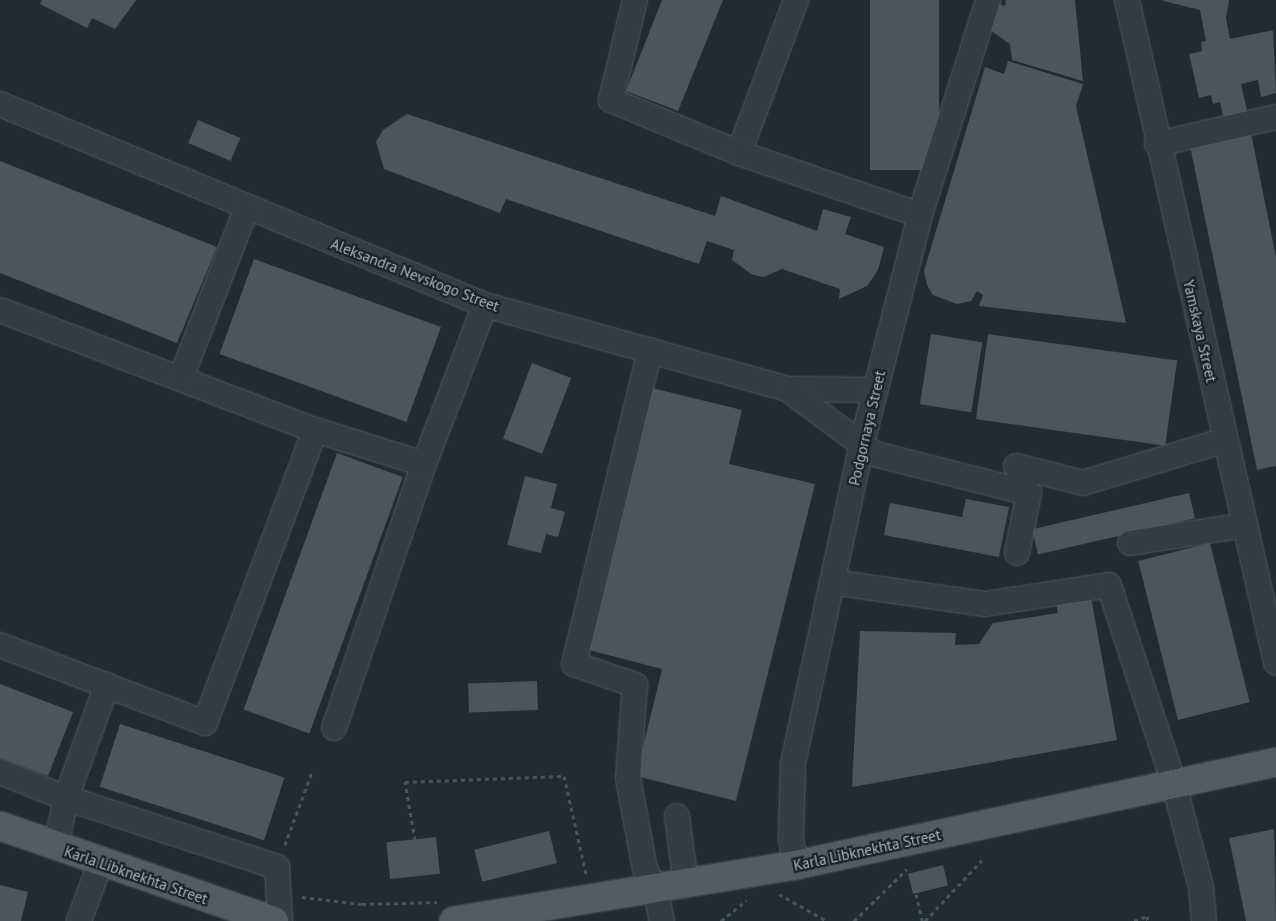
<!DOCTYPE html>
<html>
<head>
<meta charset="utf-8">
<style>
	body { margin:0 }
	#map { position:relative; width:1276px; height:921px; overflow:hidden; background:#212b33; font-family:"PT Sans",sans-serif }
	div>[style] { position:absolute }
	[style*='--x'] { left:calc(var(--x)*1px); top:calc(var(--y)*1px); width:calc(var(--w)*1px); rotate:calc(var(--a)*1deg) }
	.building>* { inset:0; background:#49565f; transform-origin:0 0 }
	.path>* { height:3px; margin-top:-1.5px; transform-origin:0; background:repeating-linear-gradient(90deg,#465858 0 4px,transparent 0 8px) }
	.roads { filter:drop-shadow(0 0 1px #525b62) drop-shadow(0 0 1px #525b62) }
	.minor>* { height:24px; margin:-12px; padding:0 12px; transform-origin:12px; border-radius:12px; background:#343d44 }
	.major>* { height:28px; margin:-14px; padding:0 14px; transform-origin:14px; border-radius:14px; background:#525c64 }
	span { translate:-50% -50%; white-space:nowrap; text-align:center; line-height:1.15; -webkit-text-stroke:4.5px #1a2228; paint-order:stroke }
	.street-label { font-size:15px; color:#aeb8c1 }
</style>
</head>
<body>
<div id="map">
	<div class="building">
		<i style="clip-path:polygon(42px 0,136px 0,115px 29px,92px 18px,87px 28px,40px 4px)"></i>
		<i style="clip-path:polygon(662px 0,723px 0,678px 111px,626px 91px)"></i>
		<i style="left:870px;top:0;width:69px;height:170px"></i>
		<i style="clip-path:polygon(1006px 0,1075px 0,1083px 81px,1012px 60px,1010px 44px,990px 30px,999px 4px,1005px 6px)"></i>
		<i style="clip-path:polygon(1160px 0,1229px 0,1226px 18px,1230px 39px,1273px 30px,1276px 93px,1261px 97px,1258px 80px,1241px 84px,1248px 115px,1224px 120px,1220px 102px,1213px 104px,1211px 95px,1199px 98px,1189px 54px,1202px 51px,1201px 42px,1206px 41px,1200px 10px)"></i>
		<i style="clip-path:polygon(1008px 61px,1083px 84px,1076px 106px,1126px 323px,979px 306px,983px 295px,977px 291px,971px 301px,957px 304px,933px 295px,927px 285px,924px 271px,985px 67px,1004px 74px)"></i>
		<i style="clip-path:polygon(407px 114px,715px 216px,721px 196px,817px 231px,823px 209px,851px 217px,845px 234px,884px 247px,878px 270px,867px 286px,839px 299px,840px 289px,782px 269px,764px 277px,753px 275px,732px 260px,734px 250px,707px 241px,699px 264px,506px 199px,500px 213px,384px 169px,376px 142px,383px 130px)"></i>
		<i style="left:198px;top:120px;width:46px;height:25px;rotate:23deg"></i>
		<i style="clip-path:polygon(1251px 133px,1276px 257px,1276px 466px,1257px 470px,1190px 146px)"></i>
		<i style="clip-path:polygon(0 161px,217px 247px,177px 343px,0 273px)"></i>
		<i style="left:254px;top:259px;width:199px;height:101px;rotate:20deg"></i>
		<i style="left:931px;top:334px;width:52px;height:71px;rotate:9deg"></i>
		<i style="left:988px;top:334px;width:191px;height:86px;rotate:8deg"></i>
		<i style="left:532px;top:363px;width:42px;height:81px;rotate:21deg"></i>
		<i style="clip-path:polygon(652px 388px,742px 410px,729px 464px,815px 484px,736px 801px,636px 776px,662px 669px,585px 649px)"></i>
		<i style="left:337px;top:453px;width:70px;height:273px;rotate:20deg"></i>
		<i style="clip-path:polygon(525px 476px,557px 484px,551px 508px,565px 512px,558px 537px,546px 534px,541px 553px,507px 545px)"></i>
		<i style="left:1189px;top:493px;width:26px;height:161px;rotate:77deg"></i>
		<i style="clip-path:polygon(966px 499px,1009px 507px,999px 557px,884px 535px,890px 503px,962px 517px)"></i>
		<i style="left:1210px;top:543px;width:164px;height:74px;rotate:76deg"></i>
		<i style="clip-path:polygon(1090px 592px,1117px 740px,852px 787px,860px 631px,956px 633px,955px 645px,979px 644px,993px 623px,1058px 613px,1055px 598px)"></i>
		<i style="left:537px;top:681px;width:29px;height:69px;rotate:88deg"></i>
		<i style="clip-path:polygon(0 684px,73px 712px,48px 776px,0 758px)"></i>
		<i style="left:120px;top:724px;width:173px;height:66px;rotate:18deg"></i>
		<i style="clip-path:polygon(1274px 829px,1276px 921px,1246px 921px,1229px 838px)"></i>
		<i style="left:549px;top:831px;width:33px;height:77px;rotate:76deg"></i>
		<i style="left:436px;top:837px;width:37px;height:50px;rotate:84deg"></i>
		<i style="left:943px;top:865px;width:21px;height:36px;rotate:76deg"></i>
		<i style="clip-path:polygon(0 885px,28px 892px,21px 921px,0 921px)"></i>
	</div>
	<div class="path">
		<i style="--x:415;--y:840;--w:59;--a:-99.8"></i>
		<i style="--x:405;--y:782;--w:159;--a:-2.2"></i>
		<i style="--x:564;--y:776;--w:100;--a:77.3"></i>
		<i style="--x:285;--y:845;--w:78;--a:-69.7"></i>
		<i style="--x:779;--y:894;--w:55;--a:29.4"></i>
		<i style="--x:916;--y:894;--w:28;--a:77"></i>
		<i style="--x:302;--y:897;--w:60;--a:6.7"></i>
		<i style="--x:362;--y:904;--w:75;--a:-1.5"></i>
		<i style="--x:721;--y:921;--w:33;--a:-39"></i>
		<i style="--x:854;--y:921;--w:74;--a:-44.5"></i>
		<i style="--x:925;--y:921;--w:83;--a:-46.9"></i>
		<i style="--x:1134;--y:921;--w:14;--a:-21"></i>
		<i style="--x:1147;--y:916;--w:5;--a:79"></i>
	</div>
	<div class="roads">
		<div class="minor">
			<i style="--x:635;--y:0;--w:103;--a:103.5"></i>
			<i style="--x:611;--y:100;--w:139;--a:22.5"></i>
			<i style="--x:796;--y:0;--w:163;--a:110.4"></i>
			<i style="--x:739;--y:153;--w:191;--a:18.9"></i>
			<i style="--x:1127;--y:0;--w:679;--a:77.32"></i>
			<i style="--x:0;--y:104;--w:525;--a:22.51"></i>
			<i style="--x:485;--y:305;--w:313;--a:15.5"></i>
			<i style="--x:787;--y:389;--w:88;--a:0.7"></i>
			<i style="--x:1157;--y:144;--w:122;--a:-12.8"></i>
			<i style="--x:0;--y:310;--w:337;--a:20.9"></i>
			<i style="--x:315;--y:430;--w:114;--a:17.3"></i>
			<i style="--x:650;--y:350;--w:323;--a:103.6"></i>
			<i style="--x:574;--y:664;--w:65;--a:19"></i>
			<i style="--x:635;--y:685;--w:93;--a:94.3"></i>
			<i style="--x:628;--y:778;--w:93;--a:79.4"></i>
			<i style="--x:645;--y:869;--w:25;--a:63"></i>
			<i style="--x:656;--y:891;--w:31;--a:79"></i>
			<i style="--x:181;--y:378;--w:183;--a:-68.9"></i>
			<i style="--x:787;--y:389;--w:109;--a:36.5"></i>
			<i style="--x:875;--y:454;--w:159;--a:14.2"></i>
			<i style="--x:1029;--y:493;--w:61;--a:101.3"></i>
			<i style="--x:1016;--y:466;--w:69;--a:14.2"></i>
			<i style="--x:1083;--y:483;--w:148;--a:-16.8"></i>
			<i style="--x:1130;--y:543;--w:116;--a:-8.9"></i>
			<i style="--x:832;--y:582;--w:155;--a:8.2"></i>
			<i style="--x:985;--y:604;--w:125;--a:-8.7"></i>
			<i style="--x:1109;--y:585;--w:209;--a:71.9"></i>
			<i style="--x:1174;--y:784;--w:106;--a:75.3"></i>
			<i style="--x:1201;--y:887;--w:34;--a:85"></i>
			<i style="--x:0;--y:645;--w:219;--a:20.8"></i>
			<i style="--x:205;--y:723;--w:313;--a:-69.4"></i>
			<i style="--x:334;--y:728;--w:279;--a:-71.2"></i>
			<i style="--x:424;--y:464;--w:170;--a:-69"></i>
			<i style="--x:0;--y:772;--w:71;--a:21.5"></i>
			<i style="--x:66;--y:798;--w:120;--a:-70.1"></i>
			<i style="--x:677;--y:816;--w:70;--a:82.6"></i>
			<i style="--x:56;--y:847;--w:50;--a:-78.5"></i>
			<i style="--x:66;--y:798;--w:222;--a:18.1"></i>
			<i style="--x:277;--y:867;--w:54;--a:86.8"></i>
			<i style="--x:796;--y:865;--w:26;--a:-101"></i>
			<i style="--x:791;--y:839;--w:76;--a:-88.5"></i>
			<i style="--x:793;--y:763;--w:327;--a:-77.8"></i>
			<i style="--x:862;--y:443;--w:235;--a:-75.7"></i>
			<i style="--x:920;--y:215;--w:225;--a:-72.4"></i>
			<i style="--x:79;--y:921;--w:61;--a:-69.8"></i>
		</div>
		<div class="major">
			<i style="--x:0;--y:826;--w:290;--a:19.1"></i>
			<i style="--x:454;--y:921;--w:347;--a:-9.3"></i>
			<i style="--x:796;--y:865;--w:491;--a:-12.1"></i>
		</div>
	</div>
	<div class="street-label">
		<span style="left:415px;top:275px;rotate:21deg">Aleksandra Nevskogo Street</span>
		<span style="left:1200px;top:331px;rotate:77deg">Yamskaya Street</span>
		<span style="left:867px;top:428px;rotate:-77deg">Podgornaya Street</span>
		<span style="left:867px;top:850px;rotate:-12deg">Karla Libknekhta Street</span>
		<span style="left:136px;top:875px;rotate:19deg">Karla Libknekhta Street</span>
	</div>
</div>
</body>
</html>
